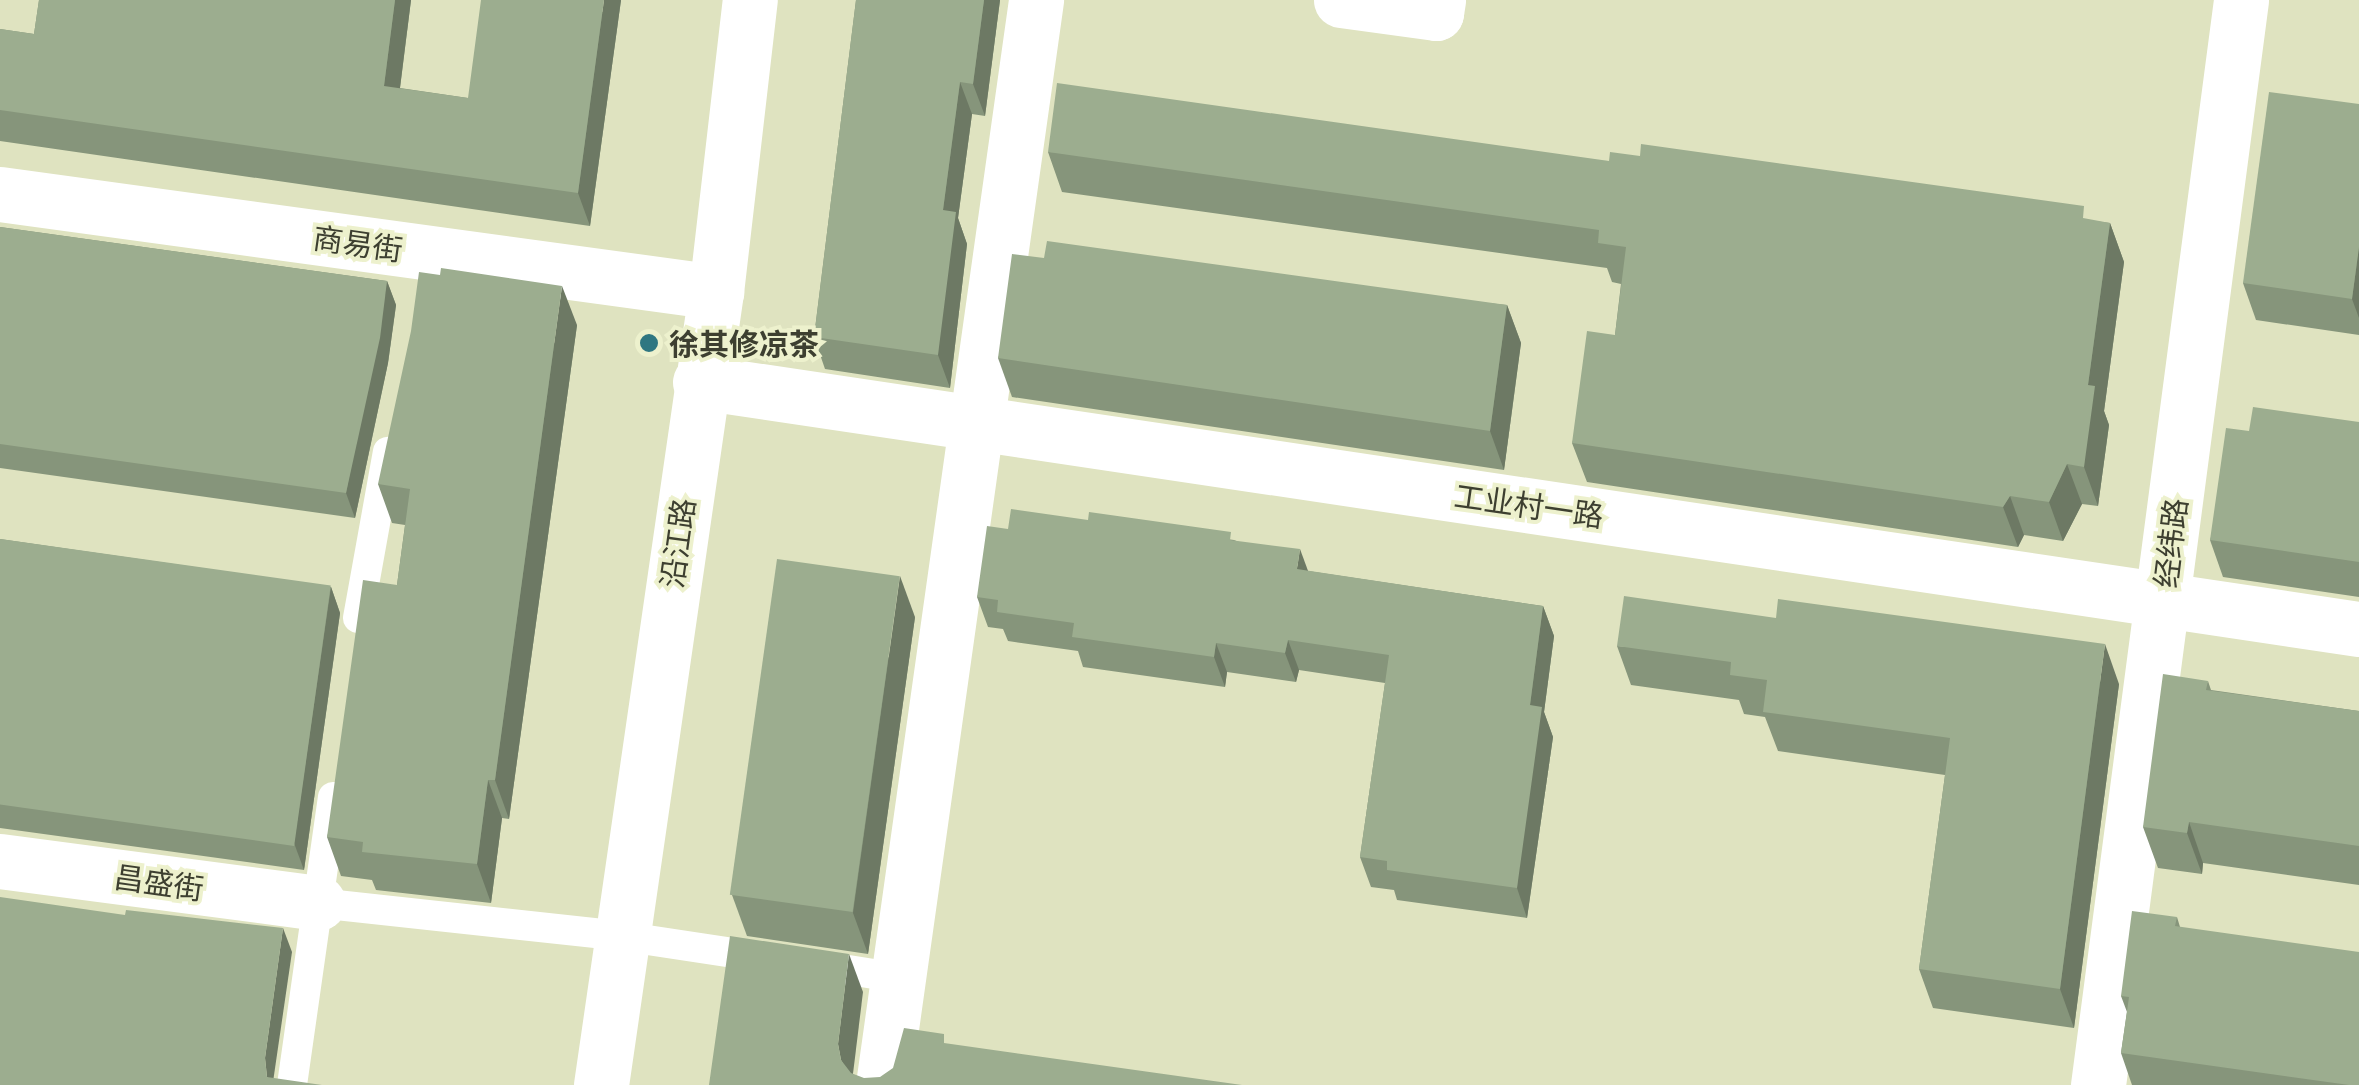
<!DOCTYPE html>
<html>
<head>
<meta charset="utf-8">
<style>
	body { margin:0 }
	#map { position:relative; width:2359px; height:1085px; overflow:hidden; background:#dfe3c0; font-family:Barlow,"Noto Sans SC",sans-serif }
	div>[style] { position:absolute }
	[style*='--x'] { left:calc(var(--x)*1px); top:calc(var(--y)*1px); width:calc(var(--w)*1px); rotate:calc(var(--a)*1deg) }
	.lane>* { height:30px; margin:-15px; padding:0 15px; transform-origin:15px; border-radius:15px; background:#fff }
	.street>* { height:55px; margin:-27.5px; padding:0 27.5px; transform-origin:27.5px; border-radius:27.5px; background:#fff }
	.secondary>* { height:55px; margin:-27.5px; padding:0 27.5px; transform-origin:27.5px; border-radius:27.5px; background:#fff }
	.wall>* { inset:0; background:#86957b }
	.shaded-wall>* { inset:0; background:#6d7964 }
	.building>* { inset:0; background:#9cad8f; transform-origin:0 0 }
	.dots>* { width:28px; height:28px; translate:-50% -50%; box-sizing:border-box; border:5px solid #edf1cd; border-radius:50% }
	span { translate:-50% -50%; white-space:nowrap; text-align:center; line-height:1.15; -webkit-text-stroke:8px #edf1cd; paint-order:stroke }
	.street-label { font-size:30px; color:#3d3f30 }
	.poi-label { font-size:30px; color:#3d3f30; font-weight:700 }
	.left { translate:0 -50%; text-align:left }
</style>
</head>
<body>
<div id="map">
	<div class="lane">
		<i style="--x:358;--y:618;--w:169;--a:-79.8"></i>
		<i style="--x:318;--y:903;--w:305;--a:6.2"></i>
		<i style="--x:621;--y:936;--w:148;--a:8.6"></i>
		<i style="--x:817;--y:965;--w:83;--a:9"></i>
		<i style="--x:292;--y:1085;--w:291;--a:-81.9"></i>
	</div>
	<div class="street">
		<i style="--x:1341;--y:0;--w:96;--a:7.8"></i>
		<i style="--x:1436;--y:13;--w:13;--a:-81"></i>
		<i style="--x:0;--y:194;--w:723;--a:7.79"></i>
		<i style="--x:700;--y:382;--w:1677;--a:8.47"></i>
		<i style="--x:0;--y:861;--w:321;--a:7.5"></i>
		<i style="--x:883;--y:1085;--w:1096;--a:-81.97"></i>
		<i style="--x:2098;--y:1085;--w:1094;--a:-82.49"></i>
	</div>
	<div class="secondary">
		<i style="--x:601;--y:1085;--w:801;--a:-81.75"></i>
		<i style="--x:716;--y:292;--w:294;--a:-83.4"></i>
	</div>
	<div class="wall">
		<i style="clip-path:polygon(39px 0,411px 0,400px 88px,468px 98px,621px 0,590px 226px,0 141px,0 29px,34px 34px)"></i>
		<i style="clip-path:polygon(856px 0,1000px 0,985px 116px,972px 114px,958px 218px,967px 244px,950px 388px,825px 369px,814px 337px)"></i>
		<i style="clip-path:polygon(2359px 104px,2359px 335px,2256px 320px,2243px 283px)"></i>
		<i style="clip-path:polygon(1048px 152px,1609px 161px,2110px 223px,2124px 262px,2104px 411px,2109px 425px,2098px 506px,2082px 504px,2063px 541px,2024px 535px,2018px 547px,1587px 482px,1572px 443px,1615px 335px,1621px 284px,1612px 282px,1607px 268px,1062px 192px)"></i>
		<i style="clip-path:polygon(0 227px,387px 281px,396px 305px,388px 363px,355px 518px,0 468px)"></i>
		<i style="clip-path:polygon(1044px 258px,1507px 305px,1521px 343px,1504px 470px,1012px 397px,998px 358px)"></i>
		<i style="clip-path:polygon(577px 325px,509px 819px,502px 818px,491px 903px,376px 890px,372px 880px,341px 876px,327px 837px,397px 585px,405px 525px,392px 523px,378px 484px)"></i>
		<i style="clip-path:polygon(2359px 422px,2359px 597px,2223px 577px,2210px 540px,2249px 431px)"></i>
		<i style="clip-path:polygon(1088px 520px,1234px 540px,1308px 571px,1543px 606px,1554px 636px,1544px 712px,1553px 737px,1527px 918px,1397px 900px,1394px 890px,1371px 887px,1360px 857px,1385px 683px,1299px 670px,1296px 682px,1227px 672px,1225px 687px,1083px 667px,1078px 651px,1008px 641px,1003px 629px,988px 627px,977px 597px,1008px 529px)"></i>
		<i style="clip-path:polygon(0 539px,331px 587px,340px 613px,304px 870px,0 828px)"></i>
		<i style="clip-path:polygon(915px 617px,868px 954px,747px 936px,732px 895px)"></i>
		<i style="clip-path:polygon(1617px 646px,2119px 684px,2074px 1028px,1933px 1008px,1919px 969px,1945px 775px,1778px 751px,1765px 717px,1744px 714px,1739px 700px,1631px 685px)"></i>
		<i style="clip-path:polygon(2208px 681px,2211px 690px,2359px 711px,2359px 885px,2203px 863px,2202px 874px,2158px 868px,2143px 827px)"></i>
		<i style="clip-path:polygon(2177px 917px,2180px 927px,2359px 1085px,2132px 1085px,2121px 1053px,2127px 1012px,2121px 996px)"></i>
	</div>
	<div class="shaded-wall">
		<i style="clip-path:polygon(395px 0,411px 0,396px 119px,384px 86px)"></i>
		<i style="clip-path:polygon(604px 0,621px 0,590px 226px,578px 193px)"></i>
		<i style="clip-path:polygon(984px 0,1000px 0,985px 116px,973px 84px)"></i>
		<i style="clip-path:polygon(960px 82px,972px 114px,958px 218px,967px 244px,950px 388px,938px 355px,943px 210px)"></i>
		<i style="clip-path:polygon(2110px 223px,2124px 262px,2104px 411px,2109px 425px,2098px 506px,2084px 467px,2088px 385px)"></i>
		<i style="clip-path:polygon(2359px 247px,2359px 318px,2352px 299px)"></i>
		<i style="clip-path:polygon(387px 281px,396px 305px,388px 363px,355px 518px,346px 493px)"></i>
		<i style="clip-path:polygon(562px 286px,577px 325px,509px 819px,495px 780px)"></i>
		<i style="clip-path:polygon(1507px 305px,1521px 343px,1504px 470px,1490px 431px)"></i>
		<i style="clip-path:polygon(2067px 464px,2082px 504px,2063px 541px,2049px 502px)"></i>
		<i style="clip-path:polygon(2010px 496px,2024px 535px,2018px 547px,2003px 507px)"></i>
		<i style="clip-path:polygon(1300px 549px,1311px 579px,1297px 569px)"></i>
		<i style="clip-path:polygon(900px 576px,915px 617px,868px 954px,853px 913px)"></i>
		<i style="clip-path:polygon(331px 587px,340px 613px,304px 870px,294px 843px)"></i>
		<i style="clip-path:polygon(1543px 606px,1554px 636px,1544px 712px,1553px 737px,1527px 918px,1517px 888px,1530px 705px)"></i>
		<i style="clip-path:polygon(1288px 640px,1299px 670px,1296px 682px,1285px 653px)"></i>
		<i style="clip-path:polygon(1216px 643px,1227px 672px,1225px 687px,1214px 657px)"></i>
		<i style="clip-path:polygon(2105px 644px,2119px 684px,2074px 1028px,2060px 989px)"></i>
		<i style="clip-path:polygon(488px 780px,502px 818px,491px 903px,477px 864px)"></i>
		<i style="clip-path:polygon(2189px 822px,2203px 863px,2202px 874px,2187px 833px)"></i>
		<i style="clip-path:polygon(283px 928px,292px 952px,273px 1082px,267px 1077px,265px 1058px)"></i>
		<i style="clip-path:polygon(849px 954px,863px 992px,852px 1082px,841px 1060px,838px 1044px)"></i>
	</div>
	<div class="building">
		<i style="clip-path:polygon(39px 0,395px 0,384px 86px,468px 98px,481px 0,604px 0,578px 193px,0 110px,0 29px,34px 34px)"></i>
		<i style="clip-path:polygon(856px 0,984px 0,973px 84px,960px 82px,943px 210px,956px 212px,938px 355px,814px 337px)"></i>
		<i style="clip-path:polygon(1057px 83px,1609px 161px,1610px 152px,1640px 156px,1641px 144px,2084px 206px,2083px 218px,2110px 223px,2088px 385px,2095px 386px,2084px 467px,2067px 464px,2049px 502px,2010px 496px,2003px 507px,1572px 443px,1587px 331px,1615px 335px,1626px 247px,1598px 243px,1599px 230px,1048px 152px)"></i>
		<i style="clip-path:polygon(2269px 92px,2359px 104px,2359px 247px,2352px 299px,2243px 283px)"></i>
		<i style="clip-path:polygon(0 227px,387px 281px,380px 338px,346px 493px,0 444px)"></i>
		<i style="clip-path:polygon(1047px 241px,1507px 305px,1490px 431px,998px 358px,1012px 254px,1044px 258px)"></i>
		<i style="clip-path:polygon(441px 268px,562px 286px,495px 780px,488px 780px,477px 864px,362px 852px,363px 842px,327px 837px,363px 580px,397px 585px,410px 489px,378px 484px,411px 331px,419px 272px,440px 275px)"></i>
		<i style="clip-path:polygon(2253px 407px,2359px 422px,2359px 562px,2210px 540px,2226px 428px,2249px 431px)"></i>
		<i style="clip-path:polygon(1011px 509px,1088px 520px,1089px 512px,1231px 532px,1230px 540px,1300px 549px,1297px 569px,1543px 606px,1530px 705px,1542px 707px,1517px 888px,1387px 870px,1387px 861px,1360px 857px,1389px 655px,1288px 640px,1285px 653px,1216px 643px,1214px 657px,1072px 637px,1074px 623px,997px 612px,998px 600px,977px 597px,987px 526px,1008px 529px)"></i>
		<i style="left:0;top:539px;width:334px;height:263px;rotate:8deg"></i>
		<i style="left:777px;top:559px;width:124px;height:339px;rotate:8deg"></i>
		<i style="clip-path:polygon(1624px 596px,1776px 618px,1778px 599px,2105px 644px,2060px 989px,1919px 969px,1950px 738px,1763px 712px,1767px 680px,1730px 675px,1731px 662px,1617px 646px)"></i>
		<i style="clip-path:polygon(2163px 674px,2208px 681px,2206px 690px,2359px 711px,2359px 846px,2189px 822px,2187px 833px,2143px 827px)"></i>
		<i style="clip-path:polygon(0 897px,125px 915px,126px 910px,283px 928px,265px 1058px,267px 1077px,322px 1085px,0 1085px)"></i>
		<i style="clip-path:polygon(2132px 911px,2177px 917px,2175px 926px,2359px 952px,2359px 1085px,2349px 1085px,2121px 1053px,2129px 997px,2121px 996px)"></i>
		<i style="clip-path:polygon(730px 936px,849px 954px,838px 1044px,841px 1060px,851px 1073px,864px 1078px,880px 1077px,893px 1068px,904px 1028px,944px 1034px,944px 1043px,1242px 1085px,709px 1085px)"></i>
	</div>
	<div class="dots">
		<i style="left:649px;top:343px;background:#2f7781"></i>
	</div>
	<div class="street-label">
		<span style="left:358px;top:243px;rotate:8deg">商易街</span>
		<span style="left:1529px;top:505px;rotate:8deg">工业村一路</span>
		<span style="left:677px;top:543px;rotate:-82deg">沿江路</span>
		<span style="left:2170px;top:543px;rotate:-83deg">经纬路</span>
		<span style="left:159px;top:882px;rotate:8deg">昌盛街</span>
	</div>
	<div class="poi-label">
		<span class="left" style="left:669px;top:343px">徐其修凉茶</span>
	</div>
</div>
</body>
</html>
